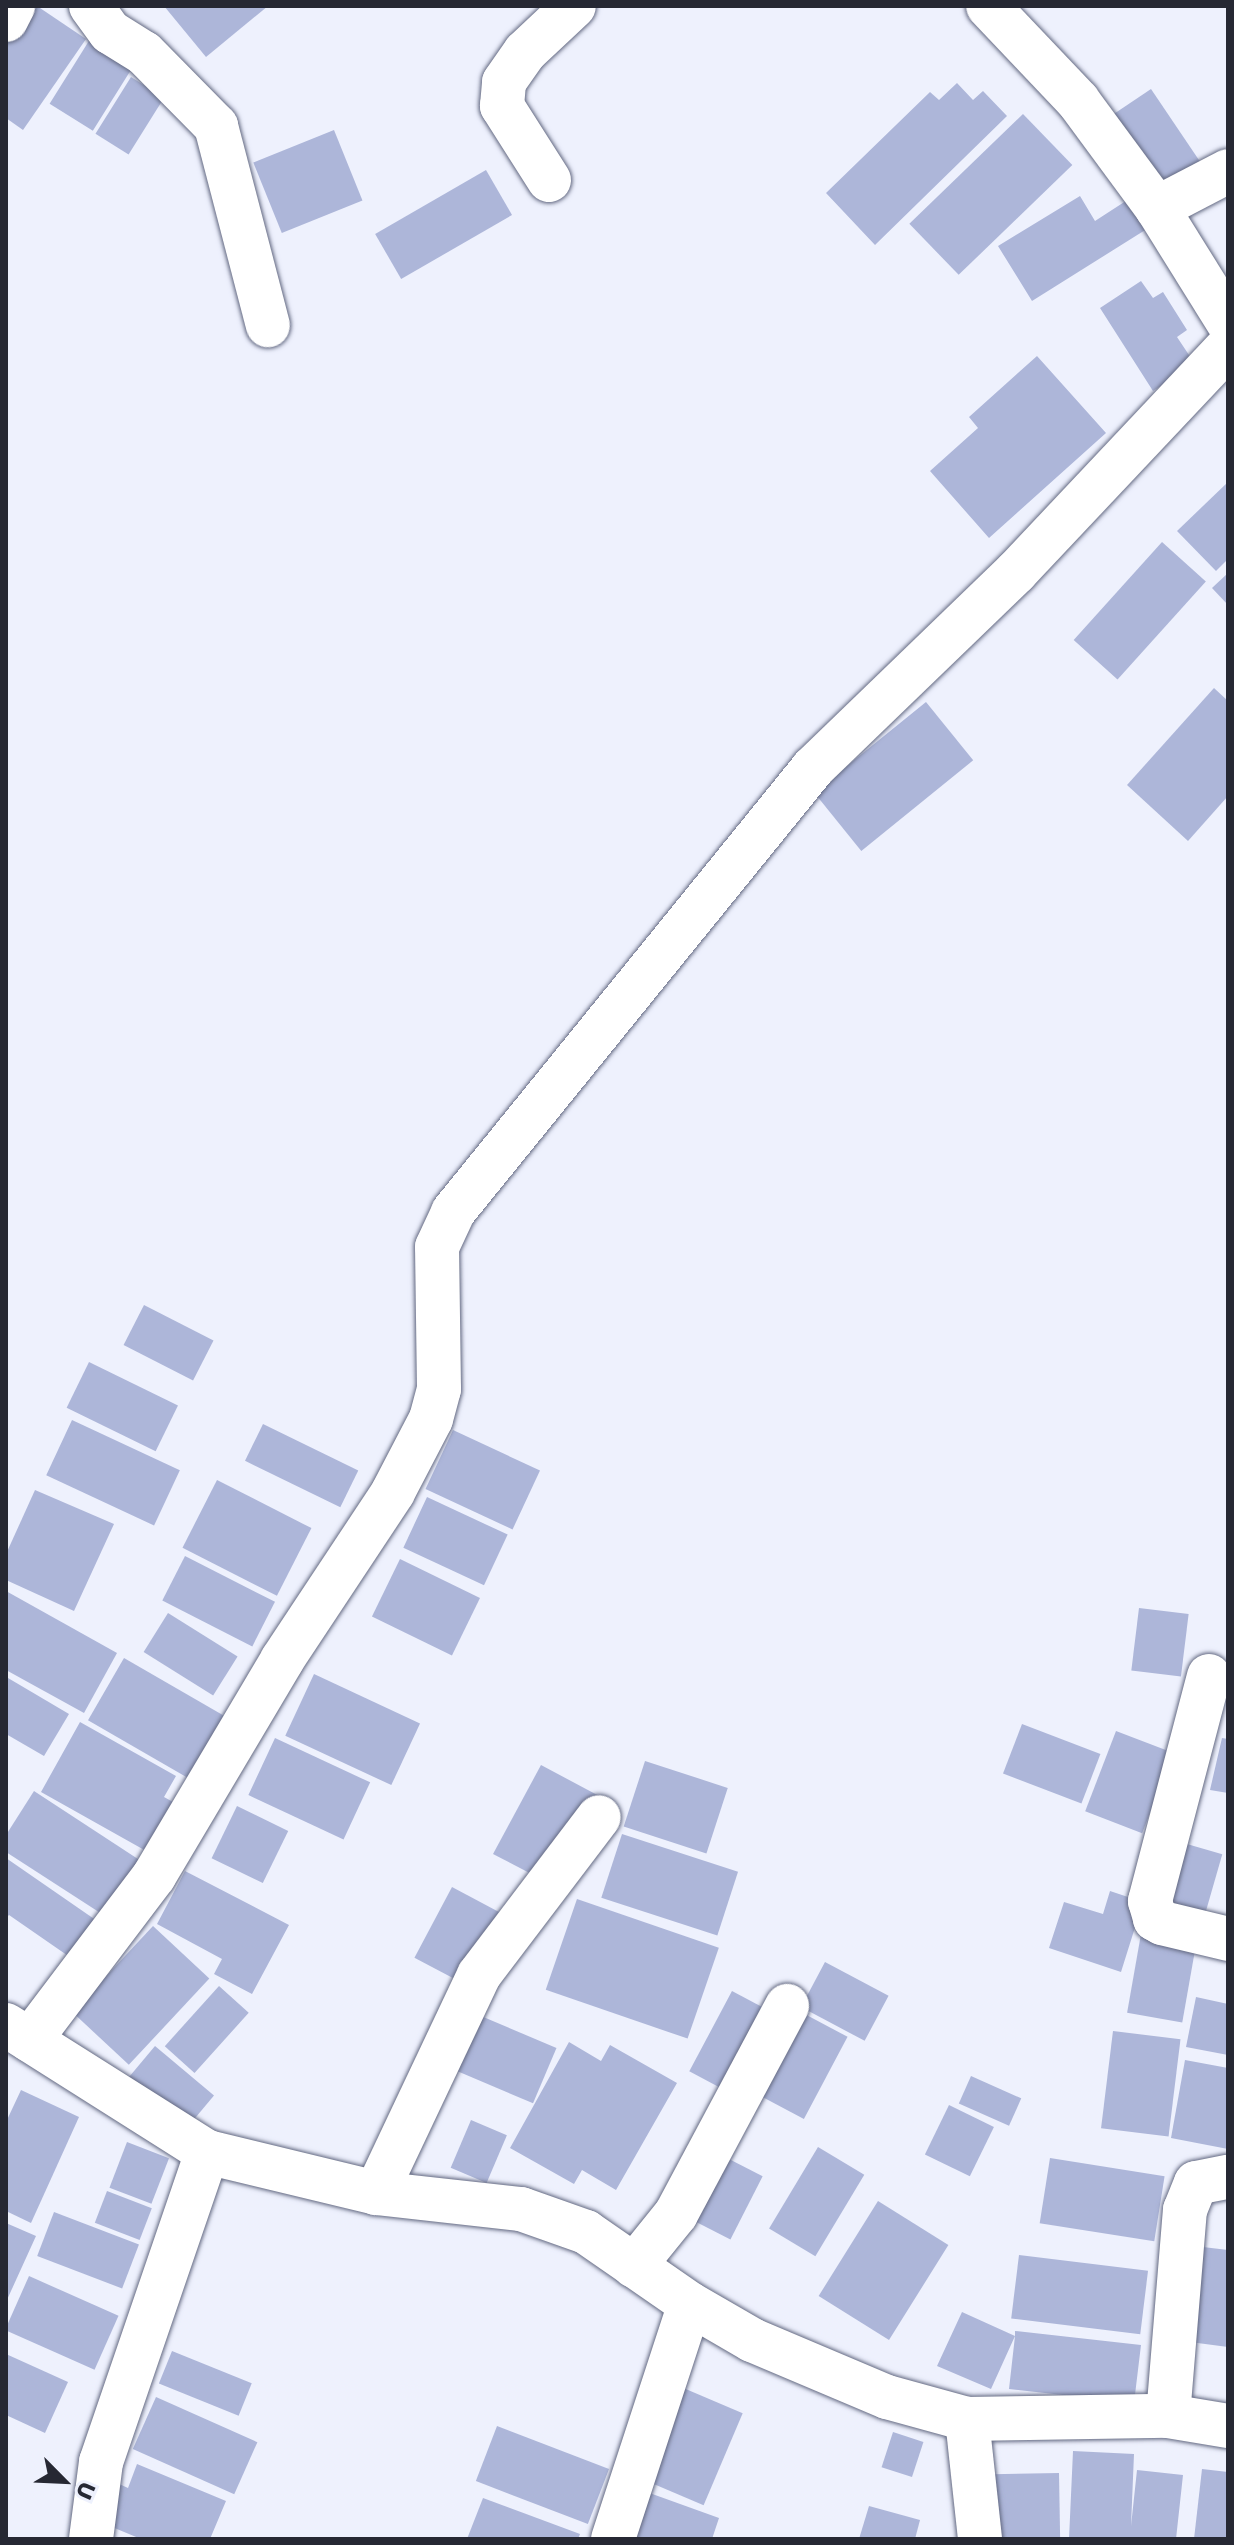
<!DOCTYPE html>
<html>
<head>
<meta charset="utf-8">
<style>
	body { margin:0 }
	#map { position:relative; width:1234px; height:2545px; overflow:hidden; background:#eef1fd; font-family:"Golos Text",sans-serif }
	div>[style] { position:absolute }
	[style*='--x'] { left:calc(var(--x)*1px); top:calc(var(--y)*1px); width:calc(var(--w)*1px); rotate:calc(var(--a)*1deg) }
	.building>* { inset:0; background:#adb6d9; transform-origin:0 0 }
	.roads { filter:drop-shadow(0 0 2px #636982) drop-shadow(0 0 2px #636982) }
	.minor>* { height:44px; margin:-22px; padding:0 22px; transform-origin:22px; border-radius:22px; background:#fff }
	.tertiary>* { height:44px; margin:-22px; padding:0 22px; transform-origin:22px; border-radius:22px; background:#fff }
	span { translate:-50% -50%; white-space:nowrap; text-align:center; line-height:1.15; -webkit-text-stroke:6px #eef1fd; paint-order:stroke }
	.frame { position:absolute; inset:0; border:8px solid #262833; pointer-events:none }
	.north { position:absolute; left:24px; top:2441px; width:80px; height:80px; -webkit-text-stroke:6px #eef1fd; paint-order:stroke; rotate:114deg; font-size:22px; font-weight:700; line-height:32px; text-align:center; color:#262833 }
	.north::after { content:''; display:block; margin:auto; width:28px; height:36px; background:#262833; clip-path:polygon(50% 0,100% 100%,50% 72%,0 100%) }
</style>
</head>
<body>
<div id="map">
	<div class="building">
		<i style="clip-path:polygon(29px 6px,37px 6px,86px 39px,23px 130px,6px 118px,6px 40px)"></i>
		<i style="clip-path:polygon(164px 6px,268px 6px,206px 57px)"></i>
		<i style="left:92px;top:36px;width:51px;height:80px;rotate:32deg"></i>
		<i style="left:131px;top:77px;width:39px;height:67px;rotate:32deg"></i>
		<i style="clip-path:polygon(957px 83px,973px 100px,983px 91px,1007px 116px,875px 245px,826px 193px,930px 92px,939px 100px)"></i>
		<i style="left:1151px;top:89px;width:89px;height:44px;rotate:56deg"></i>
		<i style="left:1023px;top:114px;width:71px;height:158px;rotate:46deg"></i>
		<i style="left:334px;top:130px;width:76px;height:87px;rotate:68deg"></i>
		<i style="left:486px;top:170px;width:52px;height:128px;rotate:60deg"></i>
		<i style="clip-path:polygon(1080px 196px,1095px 221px,1132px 197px,1150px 227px,1032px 301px,998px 246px)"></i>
		<i style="clip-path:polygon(1141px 281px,1153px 298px,1163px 292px,1187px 330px,1177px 337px,1195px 364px,1153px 391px,1100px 308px)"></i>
		<i style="clip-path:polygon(1037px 356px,1106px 433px,989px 538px,930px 471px,978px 428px,969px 417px)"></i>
		<i style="clip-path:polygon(1228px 482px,1228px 559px,1216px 571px,1177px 531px)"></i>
		<i style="left:1162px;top:542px;width:59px;height:132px;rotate:42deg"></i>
		<i style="clip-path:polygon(1228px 573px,1228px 605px,1212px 588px)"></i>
		<i style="clip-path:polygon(1214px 688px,1228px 701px,1228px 796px,1188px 841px,1127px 785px)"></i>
		<i style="left:926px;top:702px;width:75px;height:144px;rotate:51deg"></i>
		<i style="left:144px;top:1305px;width:78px;height:45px;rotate:27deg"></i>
		<i style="left:89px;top:1362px;width:99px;height:51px;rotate:26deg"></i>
		<i style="left:72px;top:1420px;width:119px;height:61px;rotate:25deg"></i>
		<i style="left:263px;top:1424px;width:106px;height:41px;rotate:26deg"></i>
		<i style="left:453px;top:1430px;width:96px;height:65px;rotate:25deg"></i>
		<i style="left:217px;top:1480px;width:106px;height:76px;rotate:27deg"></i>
		<i style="clip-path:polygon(35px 1490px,114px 1524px,74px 1611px,6px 1580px,6px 1554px)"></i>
		<i style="left:427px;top:1497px;width:89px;height:56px;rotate:25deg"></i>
		<i style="left:185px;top:1556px;width:101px;height:50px;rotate:27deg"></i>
		<i style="left:400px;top:1559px;width:89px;height:64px;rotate:26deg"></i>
		<i style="clip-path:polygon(6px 1591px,117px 1653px,84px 1713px,6px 1670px)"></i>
		<i style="left:1139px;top:1608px;width:50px;height:63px;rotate:7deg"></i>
		<i style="left:168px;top:1613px;width:82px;height:46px;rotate:32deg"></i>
		<i style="left:124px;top:1658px;width:119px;height:72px;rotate:30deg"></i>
		<i style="left:314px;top:1674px;width:117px;height:68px;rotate:25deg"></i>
		<i style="clip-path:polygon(8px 1678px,69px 1714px,44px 1756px,6px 1734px)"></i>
		<i style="clip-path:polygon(80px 1722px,176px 1776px,164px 1797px,182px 1807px,155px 1856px,41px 1792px)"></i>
		<i style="left:1022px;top:1724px;width:84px;height:53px;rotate:21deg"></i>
		<i style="left:1116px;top:1731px;width:61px;height:86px;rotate:21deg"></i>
		<i style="left:275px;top:1738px;width:105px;height:63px;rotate:25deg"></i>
		<i style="clip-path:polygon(1222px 1738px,1228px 1739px,1228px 1793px,1210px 1790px)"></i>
		<i style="left:645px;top:1761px;width:87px;height:69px;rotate:18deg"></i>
		<i style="clip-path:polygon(541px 1765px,601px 1797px,541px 1879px,493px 1854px)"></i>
		<i style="clip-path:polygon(34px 1791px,141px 1861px,105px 1916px,6px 1852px,6px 1835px)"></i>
		<i style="left:237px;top:1806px;width:57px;height:58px;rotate:26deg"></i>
		<i style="left:622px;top:1834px;width:122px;height:67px;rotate:18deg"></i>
		<i style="left:1180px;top:1842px;width:44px;height:65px;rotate:16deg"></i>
		<i style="clip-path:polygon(6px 1858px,100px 1923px,74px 1960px,9px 1915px,6px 1918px)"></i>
		<i style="clip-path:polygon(185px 1871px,289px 1925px,252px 1994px,214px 1974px,222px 1959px,157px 1924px)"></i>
		<i style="left:452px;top:1887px;width:58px;height:80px;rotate:28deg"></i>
		<i style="clip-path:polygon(1110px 1891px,1143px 1902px,1121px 1972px,1049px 1948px,1064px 1902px,1103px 1914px)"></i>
		<i style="left:577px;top:1899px;width:150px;height:96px;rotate:19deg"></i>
		<i style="left:153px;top:1926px;width:77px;height:118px;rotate:43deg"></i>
		<i style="left:1141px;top:1934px;width:56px;height:80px;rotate:10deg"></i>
		<i style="left:825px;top:1962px;width:72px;height:51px;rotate:28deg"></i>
		<i style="left:219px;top:1986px;width:40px;height:81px;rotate:42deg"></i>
		<i style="left:732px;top:1991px;width:42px;height:91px;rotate:28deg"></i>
		<i style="clip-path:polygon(1196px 1997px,1228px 2004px,1228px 2055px,1186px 2047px)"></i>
		<i style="left:799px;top:2011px;width:55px;height:93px;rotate:28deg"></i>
		<i style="left:481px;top:2016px;width:82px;height:60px;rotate:23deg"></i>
		<i style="left:1113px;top:2031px;width:68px;height:98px;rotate:7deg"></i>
		<i style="clip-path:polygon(569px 2042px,601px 2061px,610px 2045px,677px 2083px,616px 2190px,582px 2170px,574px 2184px,510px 2148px)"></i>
		<i style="left:155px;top:2046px;width:77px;height:42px;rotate:40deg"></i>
		<i style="clip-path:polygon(1185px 2060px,1228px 2068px,1228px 2149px,1171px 2138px)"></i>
		<i style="left:971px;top:2076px;width:55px;height:30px;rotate:24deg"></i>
		<i style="clip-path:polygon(21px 2090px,79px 2117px,31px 2223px,6px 2211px,6px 2122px)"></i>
		<i style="left:949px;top:2105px;width:50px;height:55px;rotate:26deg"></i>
		<i style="left:471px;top:2120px;width:39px;height:52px;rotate:23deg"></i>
		<i style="left:127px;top:2142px;width:45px;height:49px;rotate:21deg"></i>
		<i style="left:818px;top:2147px;width:54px;height:95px;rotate:31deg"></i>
		<i style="left:727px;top:2158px;width:40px;height:71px;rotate:27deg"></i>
		<i style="left:1050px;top:2158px;width:116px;height:66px;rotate:9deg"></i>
		<i style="left:107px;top:2191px;width:48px;height:34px;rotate:21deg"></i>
		<i style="left:878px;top:2201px;width:83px;height:112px;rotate:32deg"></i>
		<i style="left:54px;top:2212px;width:91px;height:47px;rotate:21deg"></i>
		<i style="clip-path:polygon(6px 2223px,36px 2236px,6px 2302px)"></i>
		<i style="clip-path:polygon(1203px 2247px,1228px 2250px,1228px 2347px,1190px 2342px)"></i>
		<i style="left:1019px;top:2255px;width:130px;height:64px;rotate:7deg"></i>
		<i style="left:29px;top:2276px;width:98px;height:59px;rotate:24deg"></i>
		<i style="clip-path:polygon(962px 2312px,1015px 2336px,1015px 2331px,1141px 2345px,1134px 2403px,1009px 2389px,1015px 2336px,991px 2389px,937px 2366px)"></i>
		<i style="left:172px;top:2351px;width:86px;height:35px;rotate:22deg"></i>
		<i style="clip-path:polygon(6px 2354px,68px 2382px,45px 2433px,6px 2415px)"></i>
		<i style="left:681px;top:2387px;width:67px;height:100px;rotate:23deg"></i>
		<i style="left:156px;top:2397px;width:111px;height:57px;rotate:24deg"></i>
		<i style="left:497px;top:2426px;width:120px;height:59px;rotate:21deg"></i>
		<i style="left:893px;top:2432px;width:32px;height:37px;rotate:18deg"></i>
		<i style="clip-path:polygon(1073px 2451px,1134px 2454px,1131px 2526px,1137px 2470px,1183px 2475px,1176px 2539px,1069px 2539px)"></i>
		<i style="clip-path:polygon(137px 2464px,226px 2501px,210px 2539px,141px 2539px,100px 2522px,117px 2483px,128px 2488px)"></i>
		<i style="clip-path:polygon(1202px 2469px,1228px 2472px,1228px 2539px,1194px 2539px)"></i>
		<i style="left:1059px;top:2473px;width:66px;height:67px;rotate:89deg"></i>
		<i style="clip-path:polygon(644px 2491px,719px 2518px,712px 2539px,628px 2539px)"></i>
		<i style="clip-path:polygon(483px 2498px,580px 2534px,578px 2539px,467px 2539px)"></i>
		<i style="clip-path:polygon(869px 2506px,920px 2520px,915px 2539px,859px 2539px)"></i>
	</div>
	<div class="roads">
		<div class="minor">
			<i style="--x:91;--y:6;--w:32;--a:54"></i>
			<i style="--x:110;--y:32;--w:40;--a:32"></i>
			<i style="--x:144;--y:53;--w:103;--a:45.4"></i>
			<i style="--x:216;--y:126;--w:206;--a:75.4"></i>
			<i style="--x:6;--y:20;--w:16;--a:-63"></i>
			<i style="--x:549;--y:180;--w:88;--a:-122.4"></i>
			<i style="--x:502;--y:106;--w:24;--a:-85"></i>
			<i style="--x:504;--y:82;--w:37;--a:-55"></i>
			<i style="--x:525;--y:52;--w:67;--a:-43.2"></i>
			<i style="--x:1157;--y:208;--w:80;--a:-27.5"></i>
			<i style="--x:1209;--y:1676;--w:233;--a:104.7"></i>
			<i style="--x:1150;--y:1901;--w:19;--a:74"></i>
			<i style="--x:1155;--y:1919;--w:8;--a:30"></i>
			<i style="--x:1162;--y:1923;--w:68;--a:13.6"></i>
			<i style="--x:6;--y:2025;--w:238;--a:32.3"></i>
			<i style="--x:207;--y:2152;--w:174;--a:13.6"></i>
			<i style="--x:376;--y:2193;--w:146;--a:6.3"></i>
			<i style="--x:521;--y:2209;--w:69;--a:19.5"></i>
			<i style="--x:586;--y:2232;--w:126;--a:34.7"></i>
			<i style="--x:690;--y:2304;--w:72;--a:30.1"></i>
			<i style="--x:752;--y:2340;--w:147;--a:22.9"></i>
			<i style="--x:887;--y:2397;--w:83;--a:15.4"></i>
			<i style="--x:967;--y:2419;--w:201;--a:-0.9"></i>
			<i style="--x:1168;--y:2416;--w:61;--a:9.5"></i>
			<i style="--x:30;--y:2040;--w:206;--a:-52.9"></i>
			<i style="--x:154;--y:1876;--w:251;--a:-59.3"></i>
			<i style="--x:282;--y:1660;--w:201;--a:-56.5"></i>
			<i style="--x:393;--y:1492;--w:82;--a:-62.5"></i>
			<i style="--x:431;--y:1419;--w:31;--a:-75"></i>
			<i style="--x:439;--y:1389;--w:142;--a:-90.8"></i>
			<i style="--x:437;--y:1247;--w:38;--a:-65"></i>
			<i style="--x:453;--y:1212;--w:572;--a:-50.96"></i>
			<i style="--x:813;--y:768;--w:282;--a:-44"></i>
			<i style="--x:1016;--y:572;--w:309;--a:-46.7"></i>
			<i style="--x:376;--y:2193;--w:241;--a:-64.7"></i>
			<i style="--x:479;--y:1975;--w:198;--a:-52.8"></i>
			<i style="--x:634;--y:2266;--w:67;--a:-51.1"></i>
			<i style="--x:676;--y:2214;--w:236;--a:-61.9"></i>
			<i style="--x:1168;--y:2416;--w:207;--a:-85.3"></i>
			<i style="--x:1185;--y:2210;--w:29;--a:-68"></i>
			<i style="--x:1196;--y:2183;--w:33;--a:-11"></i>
			<i style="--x:967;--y:2419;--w:121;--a:83.8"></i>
			<i style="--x:91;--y:2539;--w:78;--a:-82.6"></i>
			<i style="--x:101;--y:2462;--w:328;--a:-71.1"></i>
			<i style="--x:613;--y:2539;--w:247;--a:-71.9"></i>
		</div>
		<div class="tertiary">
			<i style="--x:988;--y:6;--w:131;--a:46.5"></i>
			<i style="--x:1078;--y:101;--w:133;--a:53.6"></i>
			<i style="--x:1157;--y:208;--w:134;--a:58.1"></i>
		</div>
	</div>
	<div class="frame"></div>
	<div class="north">U</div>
</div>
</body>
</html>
